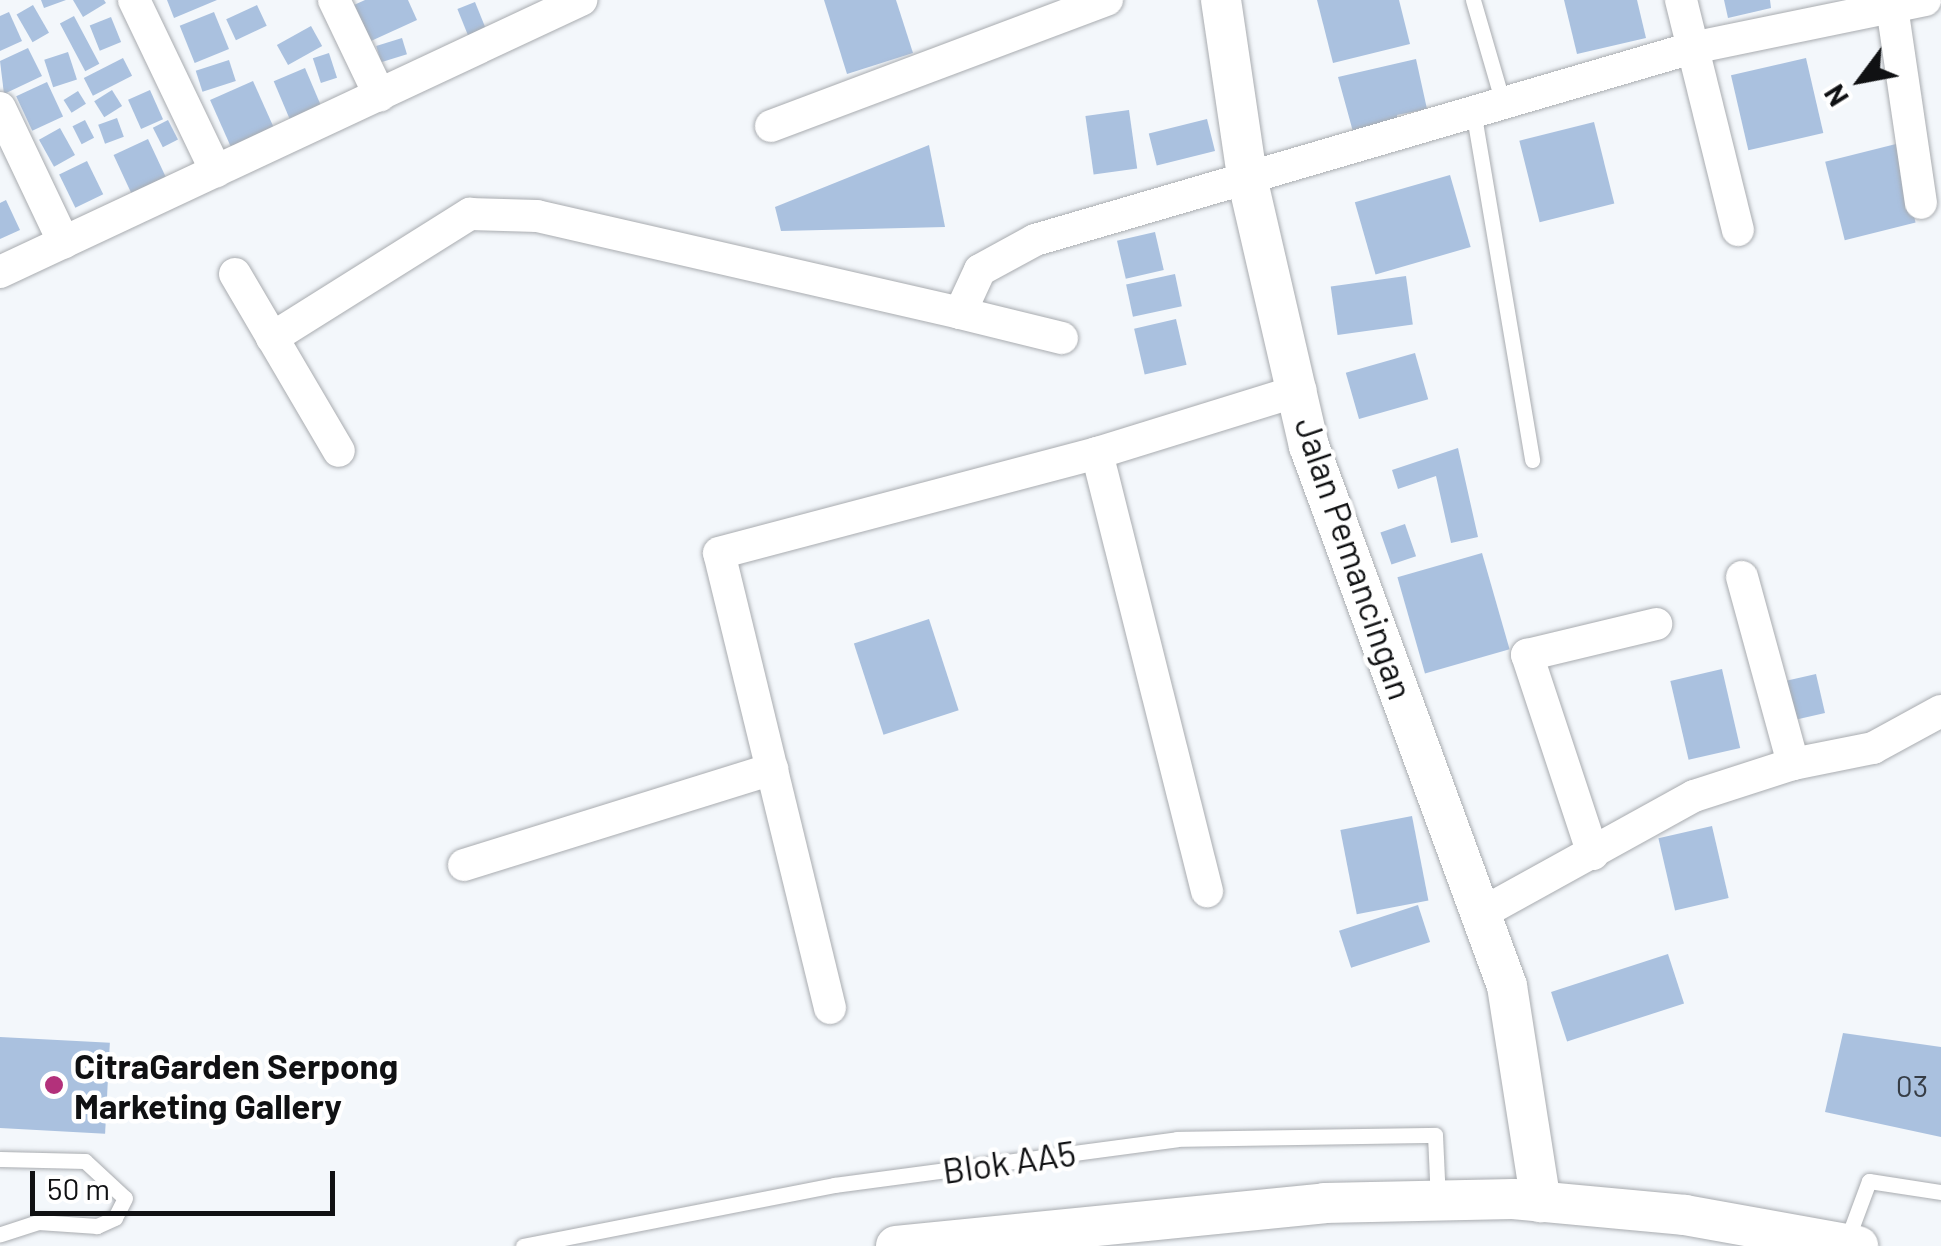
<!DOCTYPE html>
<html>
<head>
<meta charset="utf-8">
<style>
	body { margin:0 }
	#map { position:relative; width:1941px; height:1246px; overflow:hidden; background:#f3f7fb; font-family:Barlow,sans-serif }
	div>[style] { position:absolute }
	[style*='--x'] { left:calc(var(--x)*1px); top:calc(var(--y)*1px); width:calc(var(--w)*1px); rotate:calc(var(--a)*1deg) }
	.building>* { inset:0; background:#aac1df; transform-origin:0 0 }
	.roads { filter:drop-shadow(0 0 2px #a9acb0) drop-shadow(0 0 2px #a9acb0) }
	.service>* { height:15px; margin:-7.5px; padding:0 7.5px; transform-origin:7.5px; border-radius:7.5px; background:#fff }
	.minor>* { height:32px; margin:-16px; padding:0 16px; transform-origin:16px; border-radius:16px; background:#fff }
	.tertiary>* { height:40px; margin:-20px; padding:0 20px; transform-origin:20px; border-radius:20px; background:#fff }
	.dots>* { width:28px; height:28px; translate:-50% -50%; box-sizing:border-box; border:5px solid #fff; border-radius:50% }
	span { translate:-50% -50%; white-space:nowrap; text-align:center; line-height:1.15; -webkit-text-stroke:9px #fff; paint-order:stroke }
	.number-label { font-size:30px; color:#363d46 }
	.number-label span { -webkit-text-stroke-width:0 }
	.street-label { font-size:35px; color:#101113 }
	.poi-label { font-size:35px; color:#101113; font-weight:700 }
	.left { translate:0 -50%; text-align:left }
	.north { position:absolute; left:1811px; top:30px; width:100px; height:100px; -webkit-text-stroke:8px #fff; paint-order:stroke; rotate:238deg; font-size:28px; font-weight:700; line-height:40px; text-align:center; color:#101113 }
	.north::after { content:''; display:block; margin:auto; width:35px; height:45px; background:#101113; clip-path:polygon(50% 0,100% 100%,50% 72%,0 100%) }
	.scale { position:absolute; left:30px; top:1171px; width:305px; height:45px; box-sizing:border-box; border:5px solid #101113; border-top:0; padding-left:12px; font-size:30px; line-height:35px; white-space:nowrap; color:#101113; -webkit-text-stroke:8px #fff; paint-order:stroke }
</style>
</head>
<body>
<div id="map">
	<div class="building">
		<i style="clip-path:polygon(41px 0,66px 0,44px 8px)"></i>
		<i style="clip-path:polygon(73px 0,104px 0,106px 3px,83px 17px)"></i>
		<i style="clip-path:polygon(167px 0,217px 0,174px 18px)"></i>
		<i style="clip-path:polygon(365px 0,408px 0,417px 20px,371px 41px,354px 5px)"></i>
		<i style="clip-path:polygon(824px 0,896px 0,913px 53px,847px 74px)"></i>
		<i style="clip-path:polygon(1317px 0,1399px 0,1410px 44px,1333px 63px)"></i>
		<i style="clip-path:polygon(1564px 0,1637px 0,1646px 38px,1577px 54px)"></i>
		<i style="clip-path:polygon(1724px 0,1770px 0,1771px 8px,1728px 18px)"></i>
		<i style="left:475px;top:2px;width:31px;height:19px;rotate:68deg"></i>
		<i style="left:33px;top:5px;width:32px;height:19px;rotate:60deg"></i>
		<i style="left:257px;top:5px;width:23px;height:34px;rotate:65deg"></i>
		<i style="clip-path:polygon(9px 12px,22px 41px,0 51px,0 16px)"></i>
		<i style="left:214px;top:12px;width:40px;height:37px;rotate:68deg"></i>
		<i style="left:74px;top:16px;width:54px;height:16px;rotate:62deg"></i>
		<i style="left:111px;top:17px;width:27px;height:23px;rotate:68deg"></i>
		<i style="left:311px;top:26px;width:23px;height:39px;rotate:61deg"></i>
		<i style="left:402px;top:38px;width:17px;height:27px;rotate:73deg"></i>
		<i style="clip-path:polygon(28px 48px,42px 76px,4px 94px,0 61px)"></i>
		<i style="left:68px;top:52px;width:29px;height:25px;rotate:72deg"></i>
		<i style="left:329px;top:53px;width:26px;height:17px;rotate:72deg"></i>
		<i style="left:123px;top:58px;width:20px;height:44px;rotate:63deg"></i>
		<i style="left:1806px;top:58px;width:77px;height:77px;rotate:77deg"></i>
		<i style="clip-path:polygon(1416px 59px,1427px 109px,1397px 115px,1401px 131px,1355px 139px,1338px 77px)"></i>
		<i style="left:229px;top:60px;width:22px;height:35px;rotate:72deg"></i>
		<i style="left:305px;top:68px;width:48px;height:34px;rotate:67deg"></i>
		<i style="left:253px;top:81px;width:54px;height:47px;rotate:66deg"></i>
		<i style="left:47px;top:82px;width:38px;height:34px;rotate:65deg"></i>
		<i style="left:112px;top:90px;width:19px;height:21px;rotate:58deg"></i>
		<i style="left:150px;top:90px;width:32px;height:24px;rotate:66deg"></i>
		<i style="left:78px;top:91px;width:15px;height:17px;rotate:58deg"></i>
		<i style="left:1129px;top:110px;width:59px;height:44px;rotate:82deg"></i>
		<i style="left:117px;top:118px;width:20px;height:20px;rotate:70deg"></i>
		<i style="left:1207px;top:119px;width:33px;height:60px;rotate:76deg"></i>
		<i style="left:85px;top:120px;width:20px;height:14px;rotate:63deg"></i>
		<i style="left:168px;top:120px;width:22px;height:17px;rotate:63deg"></i>
		<i style="left:1594px;top:122px;width:84px;height:77px;rotate:76deg"></i>
		<i style="left:60px;top:128px;width:31px;height:24px;rotate:61deg"></i>
		<i style="left:148px;top:139px;width:47px;height:38px;rotate:65deg"></i>
		<i style="left:1896px;top:144px;width:81px;height:73px;rotate:76deg"></i>
		<i style="clip-path:polygon(929px 145px,945px 227px,781px 231px,775px 207px)"></i>
		<i style="left:87px;top:161px;width:37px;height:31px;rotate:64deg"></i>
		<i style="left:1450px;top:175px;width:75px;height:99px;rotate:74deg"></i>
		<i style="clip-path:polygon(6px 200px,20px 230px,0 239px,0 203px)"></i>
		<i style="left:1155px;top:232px;width:39px;height:39px;rotate:77deg"></i>
		<i style="left:1175px;top:274px;width:33px;height:50px;rotate:78deg"></i>
		<i style="left:1406px;top:276px;width:49px;height:76px;rotate:82deg"></i>
		<i style="left:1176px;top:319px;width:47px;height:43px;rotate:77deg"></i>
		<i style="left:1415px;top:353px;width:48px;height:72px;rotate:74deg"></i>
		<i style="clip-path:polygon(1458px 448px,1478px 537px,1451px 543px,1436px 476px,1398px 489px,1392px 470px)"></i>
		<i style="left:1405px;top:524px;width:34px;height:26px;rotate:71deg"></i>
		<i style="left:1482px;top:553px;width:100px;height:88px;rotate:74deg"></i>
		<i style="left:929px;top:619px;width:96px;height:79px;rotate:72deg"></i>
		<i style="left:1722px;top:669px;width:81px;height:53px;rotate:77deg"></i>
		<i style="left:1816px;top:674px;width:40px;height:36px;rotate:77deg"></i>
		<i style="left:1412px;top:816px;width:86px;height:73px;rotate:79deg"></i>
		<i style="left:1712px;top:826px;width:74px;height:55px;rotate:77deg"></i>
		<i style="left:1418px;top:905px;width:39px;height:83px;rotate:72deg"></i>
		<i style="left:1668px;top:954px;width:52px;height:123px;rotate:72deg"></i>
		<i style="clip-path:polygon(1843px 1033px,1941px 1047px,1941px 1137px,1825px 1112px)"></i>
		<i style="left:0;top:1037px;width:110px;height:91px;rotate:3deg"></i>
	</div>
	<div class="roads">
		<div class="service">
			<i style="--x:1473;--y:0;--w:111;--a:73.8"></i>
			<i style="--x:1474;--y:116;--w:349;--a:80.4"></i>
			<i style="--x:0;--y:1159;--w:85;--a:1.3"></i>
			<i style="--x:85;--y:1161;--w:54;--a:42.8"></i>
			<i style="--x:125;--y:1198;--w:22;--a:117"></i>
			<i style="--x:115;--y:1218;--w:20;--a:156"></i>
			<i style="--x:97;--y:1226;--w:59;--a:-176.1"></i>
			<i style="--x:38;--y:1222;--w:40;--a:162"></i>
			<i style="--x:1847;--y:1240;--w:63;--a:-69.6"></i>
			<i style="--x:1869;--y:1181;--w:73;--a:8.7"></i>
			<i style="--x:523;--y:1246;--w:317;--a:-11.1"></i>
			<i style="--x:834;--y:1185;--w:346;--a:-7.6"></i>
			<i style="--x:1177;--y:1139;--w:258;--a:-0.9"></i>
			<i style="--x:1435;--y:1135;--w:65;--a:87.4"></i>
		</div>
		<div class="minor">
			<i style="--x:134;--y:0;--w:190;--a:64.4"></i>
			<i style="--x:334;--y:0;--w:106;--a:64.4"></i>
			<i style="--x:1681;--y:0;--w:237;--a:76.1"></i>
			<i style="--x:1891;--y:0;--w:205;--a:81.6"></i>
			<i style="--x:0;--y:108;--w:149;--a:64.6"></i>
			<i style="--x:771;--y:126;--w:359;--a:-20.6"></i>
			<i style="--x:0;--y:272;--w:642;--a:-25.09"></i>
			<i style="--x:235;--y:274;--w:205;--a:59.6"></i>
			<i style="--x:960;--y:313;--w:105;--a:13.8"></i>
			<i style="--x:272;--y:338;--w:234;--a:-32.1"></i>
			<i style="--x:470;--y:214;--w:67;--a:1.7"></i>
			<i style="--x:537;--y:216;--w:434;--a:12.9"></i>
			<i style="--x:960;--y:313;--w:47;--a:-65.1"></i>
			<i style="--x:980;--y:270;--w:63;--a:-28.6"></i>
			<i style="--x:1035;--y:240;--w:684;--a:-16.29"></i>
			<i style="--x:1692;--y:48;--w:238;--a:-11.6"></i>
			<i style="--x:1097;--y:453;--w:452;--a:75.9"></i>
			<i style="--x:1742;--y:577;--w:194;--a:74.7"></i>
			<i style="--x:1593;--y:854;--w:210;--a:-108.3"></i>
			<i style="--x:1527;--y:655;--w:133;--a:-13.5"></i>
			<i style="--x:464;--y:865;--w:323;--a:-17.3"></i>
			<i style="--x:1482;--y:913;--w:242;--a:-28.9"></i>
			<i style="--x:1694;--y:796;--w:104;--a:-17.9"></i>
			<i style="--x:1793;--y:764;--w:82;--a:-11.3"></i>
			<i style="--x:1873;--y:748;--w:77;--a:-28.6"></i>
			<i style="--x:830;--y:1008;--w:468;--a:-103.7"></i>
			<i style="--x:719;--y:553;--w:391;--a:-14.8"></i>
			<i style="--x:1097;--y:453;--w:213;--a:-17.2"></i>
		</div>
		<div class="tertiary">
			<i style="--x:1221;--y:0;--w:184;--a:81.6"></i>
			<i style="--x:1248;--y:182;--w:271;--a:77"></i>
			<i style="--x:1309;--y:446;--w:575;--a:69.86"></i>
			<i style="--x:1507;--y:986;--w:219;--a:81.1"></i>
			<i style="--x:896;--y:1246;--w:430;--a:-5.7"></i>
			<i style="--x:1324;--y:1203;--w:189;--a:-1.2"></i>
			<i style="--x:1513;--y:1199;--w:173;--a:5.3"></i>
			<i style="--x:1685;--y:1215;--w:176;--a:10.2"></i>
		</div>
	</div>
	<div class="dots">
		<i style="left:54px;top:1085px;background:#b3317b"></i>
	</div>
	<div class="number-label">
		<span style="left:1912px;top:1085px">03</span>
	</div>
	<div class="street-label">
		<span style="left:1355px;top:558px;rotate:71deg">Jalan Pemancingan</span>
		<span style="left:1009px;top:1161px;rotate:-8deg">Blok AA5</span>
	</div>
	<div class="poi-label">
		<span class="left" style="left:74px;top:1085px">CitraGarden Serpong<br>Marketing Gallery</span>
	</div>
	<div class="north">N</div>
	<div class="scale">50 m</div>
</div>
</body>
</html>
